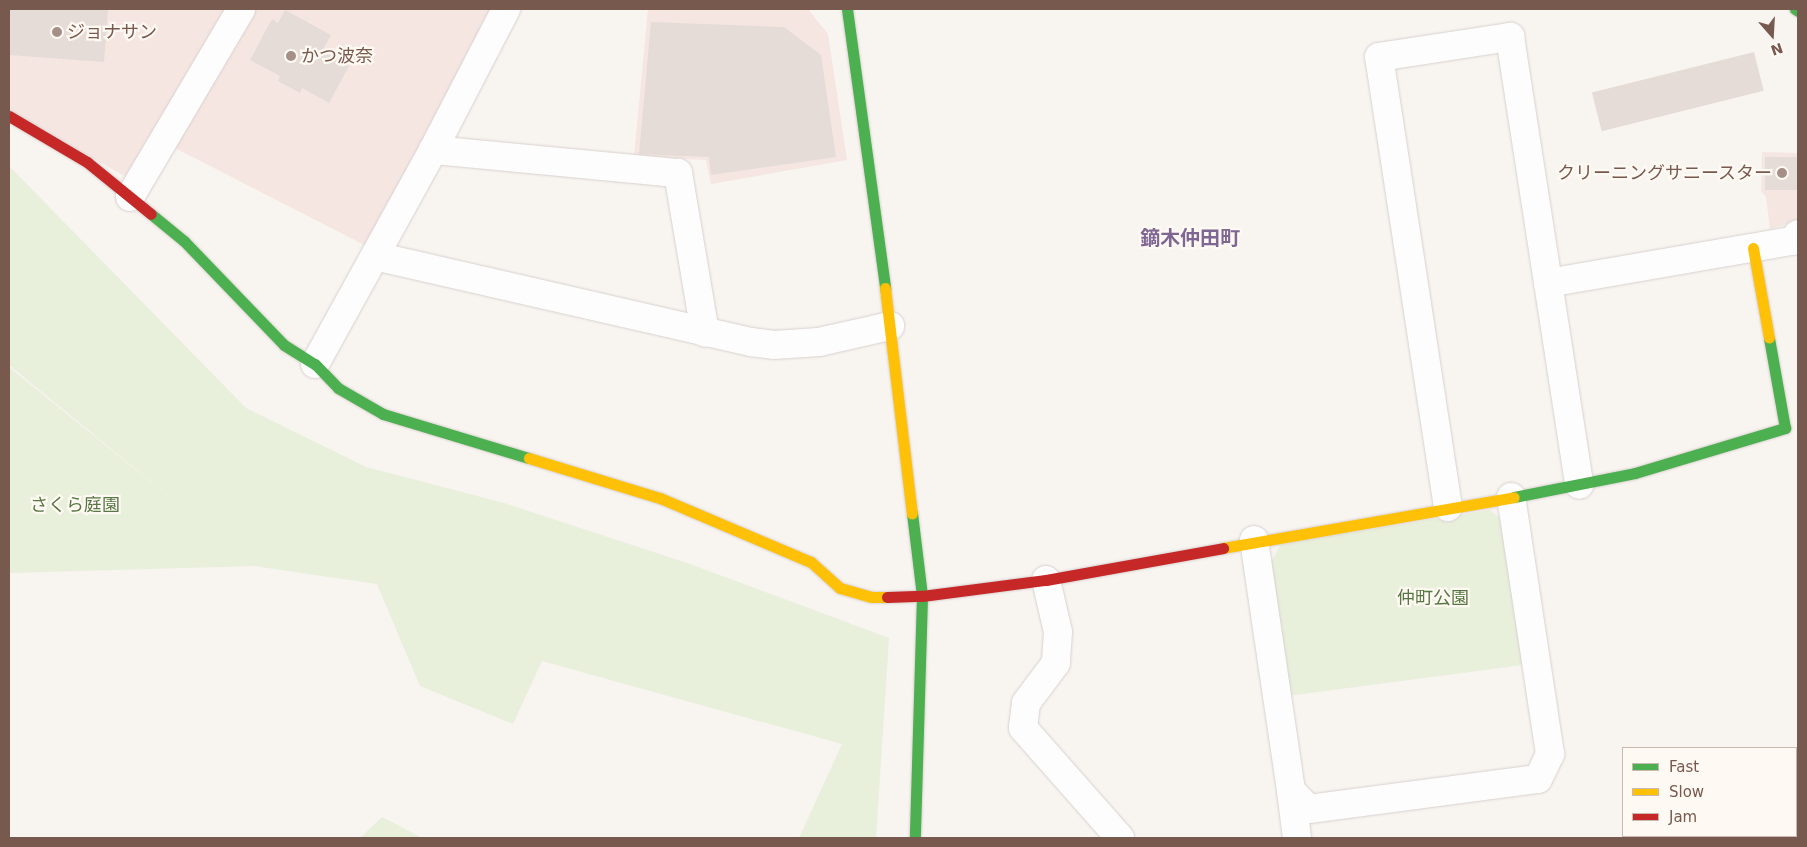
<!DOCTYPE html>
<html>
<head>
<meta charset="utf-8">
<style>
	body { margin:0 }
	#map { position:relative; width:1807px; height:847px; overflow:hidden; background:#f8f4f0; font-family:"DejaVu Sans","Noto Sans JP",sans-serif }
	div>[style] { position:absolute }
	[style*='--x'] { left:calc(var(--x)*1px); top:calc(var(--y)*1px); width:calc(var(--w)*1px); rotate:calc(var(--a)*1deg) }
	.commercial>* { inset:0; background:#f5e6e2 }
	.green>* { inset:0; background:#e8efdb }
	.building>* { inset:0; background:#e5dcd7; transform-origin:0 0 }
	.roads { filter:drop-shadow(0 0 1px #d8d1ce) drop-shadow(0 0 1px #d8d1ce) }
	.lane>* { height:14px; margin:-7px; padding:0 7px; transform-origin:7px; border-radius:7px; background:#fefdfd }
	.street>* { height:28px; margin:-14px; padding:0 14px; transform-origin:14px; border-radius:14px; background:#fefdfd }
	.fast>* { height:11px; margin:-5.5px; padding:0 5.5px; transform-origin:5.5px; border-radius:5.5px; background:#4caf50 }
	.slow>* { height:11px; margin:-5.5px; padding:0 5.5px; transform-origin:5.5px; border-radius:5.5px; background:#ffc107 }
	.jam>* { height:11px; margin:-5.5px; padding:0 5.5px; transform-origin:5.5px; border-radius:5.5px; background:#c62828 }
	.dots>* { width:14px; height:14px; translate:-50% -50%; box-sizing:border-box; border:2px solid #fff9f3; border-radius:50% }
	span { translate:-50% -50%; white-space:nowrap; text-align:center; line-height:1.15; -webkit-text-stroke:4.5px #fff9f3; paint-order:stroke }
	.poi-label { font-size:18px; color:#78594e }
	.left { translate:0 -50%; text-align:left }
	.right { translate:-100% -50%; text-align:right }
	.park-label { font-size:18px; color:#587843 }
	.quarter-label { font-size:20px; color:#7f6793; font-weight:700 }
	.frame { position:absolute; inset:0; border:10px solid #78594e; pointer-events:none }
	.legend { position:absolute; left:1622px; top:747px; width:175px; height:90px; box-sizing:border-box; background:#fff9f3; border:1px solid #c9b9b1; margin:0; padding:6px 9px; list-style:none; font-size:15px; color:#78594e }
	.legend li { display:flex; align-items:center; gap:10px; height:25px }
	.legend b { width:25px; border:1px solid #c9b9b1 }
	.north { position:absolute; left:1747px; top:10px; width:50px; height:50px; -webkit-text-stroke:4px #fff9f3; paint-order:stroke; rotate:161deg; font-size:14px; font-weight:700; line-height:20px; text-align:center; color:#78594e }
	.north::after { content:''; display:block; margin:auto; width:18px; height:22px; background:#78594e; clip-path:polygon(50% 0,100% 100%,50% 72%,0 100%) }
</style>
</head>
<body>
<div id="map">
	<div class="commercial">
		<i style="clip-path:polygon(9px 9px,494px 9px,372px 249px,173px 147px,151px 191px,9px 111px)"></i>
		<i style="clip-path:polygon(648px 9px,808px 9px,828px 34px,847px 160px,711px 184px,706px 160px,634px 156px)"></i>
		<i style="clip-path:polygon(1762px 152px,1798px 153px,1797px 221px,1770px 229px,1766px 197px,1761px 191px)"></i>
	</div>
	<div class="green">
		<i style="clip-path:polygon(9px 166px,246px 408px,366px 467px,504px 503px,690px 564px,889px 638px,876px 838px,799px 838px,842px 744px,542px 661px,513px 724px,420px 686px,377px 584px,254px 566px,9px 573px,9px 367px,194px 517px,9px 365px)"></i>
		<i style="clip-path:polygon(1490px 510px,1508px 525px,1523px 665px,1287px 696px,1271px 562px,1281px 544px)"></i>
		<i style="clip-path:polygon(382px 817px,422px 838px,360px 838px)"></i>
	</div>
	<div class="building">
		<i style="clip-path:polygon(9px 9px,108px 9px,104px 62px,9px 55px)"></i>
		<i style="clip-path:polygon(285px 10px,331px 35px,322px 51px,349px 66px,329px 103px,302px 88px,300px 93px,278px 81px,280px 76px,250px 60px,272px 19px,278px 23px)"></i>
		<i style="clip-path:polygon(651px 22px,784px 27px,821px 55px,836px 157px,711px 175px,709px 157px,639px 154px)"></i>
		<i style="left:1754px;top:52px;width:40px;height:167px;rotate:76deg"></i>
		<i style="left:1765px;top:157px;width:33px;height:33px"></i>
	</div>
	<div class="roads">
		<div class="lane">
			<i style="--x:1791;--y:836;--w:2;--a:63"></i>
		</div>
		<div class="street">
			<i style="--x:433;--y:150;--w:246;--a:5.4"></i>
			<i style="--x:678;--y:173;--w:162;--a:80.4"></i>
			<i style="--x:130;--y:197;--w:218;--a:-59.4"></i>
			<i style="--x:375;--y:256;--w:386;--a:12.9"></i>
			<i style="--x:751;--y:342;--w:23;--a:7"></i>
			<i style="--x:774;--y:345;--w:45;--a:-3.8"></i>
			<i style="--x:819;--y:342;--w:73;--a:-12.7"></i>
			<i style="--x:1548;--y:283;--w:248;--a:-9.8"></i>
			<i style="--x:1792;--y:241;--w:9;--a:-49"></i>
			<i style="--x:315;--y:364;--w:244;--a:-61.1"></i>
			<i style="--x:433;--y:150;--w:159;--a:-62.6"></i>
			<i style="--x:1448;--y:507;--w:455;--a:-98.7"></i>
			<i style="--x:1379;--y:57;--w:133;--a:-8.7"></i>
			<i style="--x:1510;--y:37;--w:453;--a:81.2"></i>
			<i style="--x:1254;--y:540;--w:254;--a:81.6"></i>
			<i style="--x:1291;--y:791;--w:25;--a:45"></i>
			<i style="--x:1309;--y:809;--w:231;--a:-7.5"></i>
			<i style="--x:1538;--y:779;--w:28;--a:-64"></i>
			<i style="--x:1550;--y:754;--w:260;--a:-98.6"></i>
			<i style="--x:1046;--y:580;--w:53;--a:77"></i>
			<i style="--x:1058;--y:632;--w:31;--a:94"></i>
			<i style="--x:1056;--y:663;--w:50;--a:126.9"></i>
			<i style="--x:1026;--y:703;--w:25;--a:97"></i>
			<i style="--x:1023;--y:728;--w:147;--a:48.6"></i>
			<i style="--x:1291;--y:791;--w:47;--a:82.7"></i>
			<i style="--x:1796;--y:818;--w:2;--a:-27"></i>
			<i style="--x:1724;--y:838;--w:6;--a:-18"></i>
		</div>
		<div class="fast">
			<i style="--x:847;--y:9;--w:282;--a:82.2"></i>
			<i style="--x:1795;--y:9;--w:4;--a:34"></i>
			<i style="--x:151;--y:214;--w:43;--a:39.3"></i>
			<i style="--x:184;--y:241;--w:144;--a:46.1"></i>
			<i style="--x:284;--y:345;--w:36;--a:32"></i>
			<i style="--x:315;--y:364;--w:33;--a:46"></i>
			<i style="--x:338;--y:388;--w:52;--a:30"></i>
			<i style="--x:383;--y:414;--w:152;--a:16.8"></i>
			<i style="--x:1514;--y:497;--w:123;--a:-11.2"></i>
			<i style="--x:1635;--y:473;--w:157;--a:-16.7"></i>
			<i style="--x:1785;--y:428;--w:91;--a:-100.1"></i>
			<i style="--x:912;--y:513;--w:84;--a:83.1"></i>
			<i style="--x:922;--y:596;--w:242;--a:91.7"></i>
		</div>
		<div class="slow">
			<i style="--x:1753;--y:248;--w:91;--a:79.9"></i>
			<i style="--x:885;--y:288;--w:227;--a:83.2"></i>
			<i style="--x:529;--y:458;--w:137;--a:17"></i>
			<i style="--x:660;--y:498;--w:164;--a:23"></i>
			<i style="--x:811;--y:562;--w:39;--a:42"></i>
			<i style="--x:840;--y:588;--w:33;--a:16"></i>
			<i style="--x:872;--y:597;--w:15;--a:0"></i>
			<i style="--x:1223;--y:548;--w:295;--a:-9.9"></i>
		</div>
		<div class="jam">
			<i style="--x:9;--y:116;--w:91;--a:30.5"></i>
			<i style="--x:87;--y:162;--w:82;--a:39.1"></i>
			<i style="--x:887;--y:597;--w:35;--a:-2"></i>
			<i style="--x:922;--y:596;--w:125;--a:-7.4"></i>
			<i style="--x:1046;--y:580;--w:180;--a:-10.2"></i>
		</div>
	</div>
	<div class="dots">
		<i style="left:57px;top:32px;background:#a58f87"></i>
		<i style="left:291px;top:56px;background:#a58f87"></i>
		<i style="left:1782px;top:173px;background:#a58f87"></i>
	</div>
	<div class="poi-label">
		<span class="left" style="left:67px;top:32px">ジョナサン</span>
		<span class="left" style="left:301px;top:56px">かつ波奈</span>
		<span class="right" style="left:1772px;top:173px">クリーニングサニースター</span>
	</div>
	<div class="park-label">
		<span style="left:75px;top:505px">さくら庭園</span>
		<span style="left:1433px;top:598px">仲町公園</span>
	</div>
	<div class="quarter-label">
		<span style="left:1190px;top:238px">鏑木仲田町</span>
	</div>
	<div class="frame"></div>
	<ul class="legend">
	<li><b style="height:6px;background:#4caf50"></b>Fast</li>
	<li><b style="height:6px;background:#ffc107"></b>Slow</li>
	<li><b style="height:6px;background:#c62828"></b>Jam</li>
	</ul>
	<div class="north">N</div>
</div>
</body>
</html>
